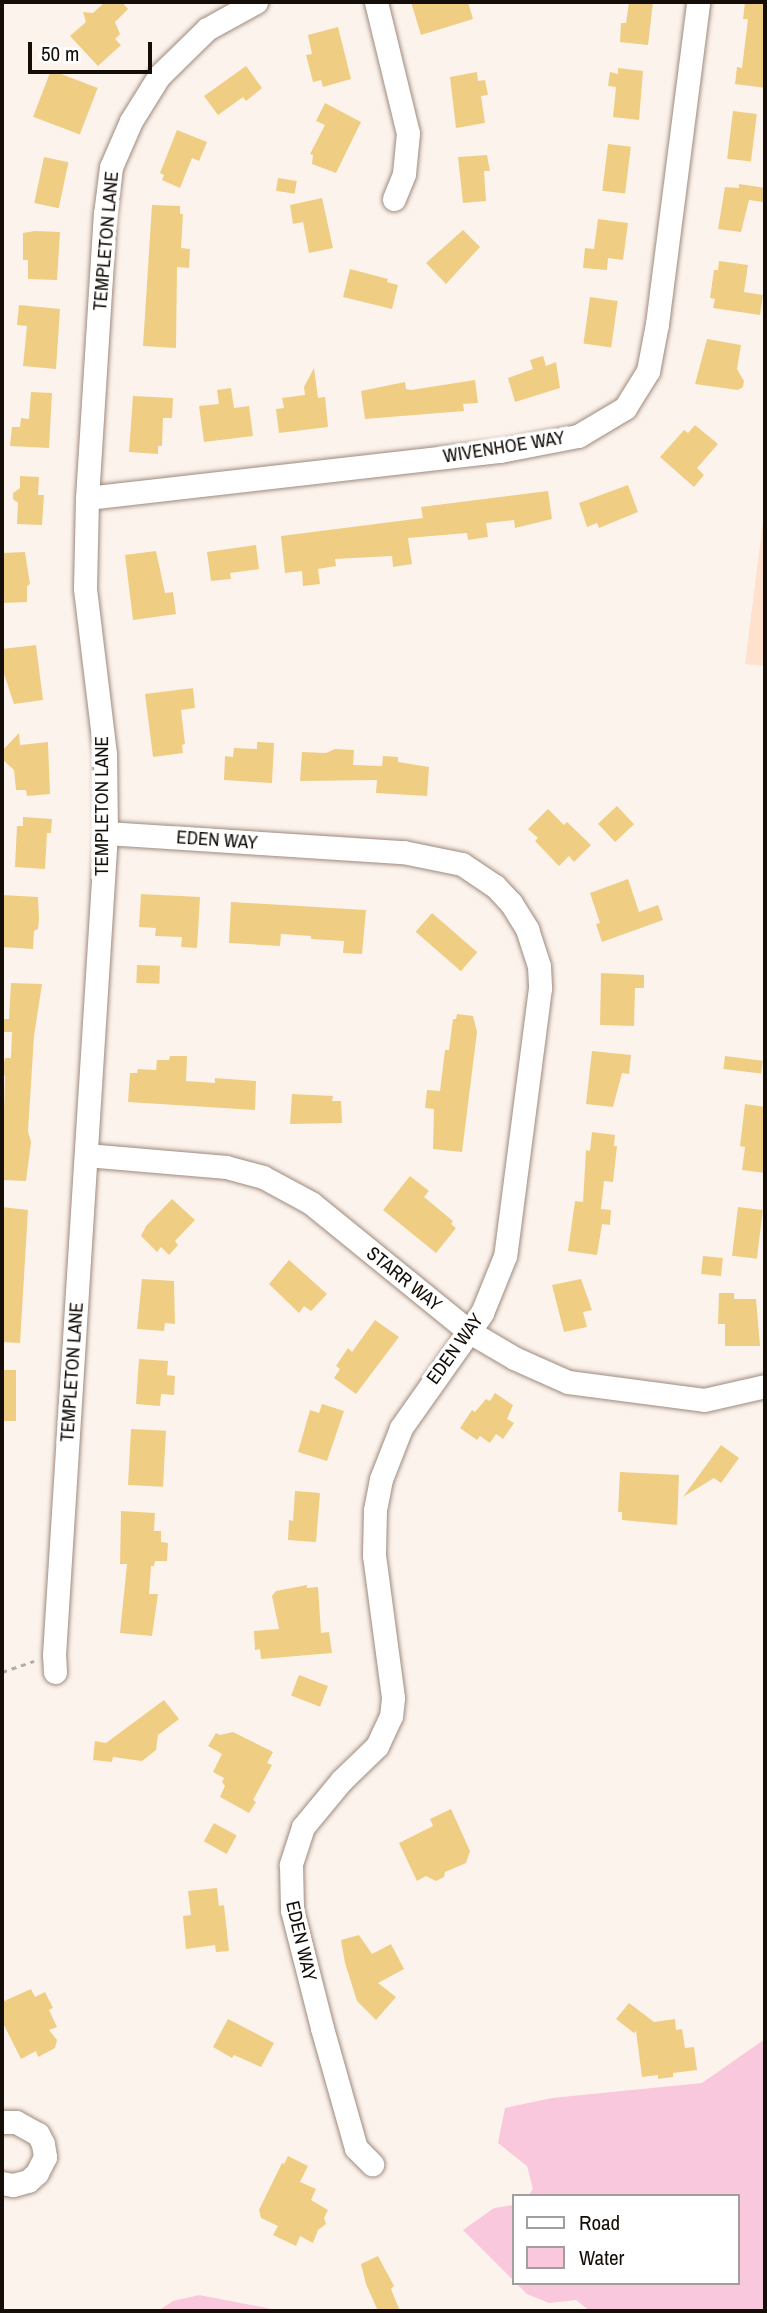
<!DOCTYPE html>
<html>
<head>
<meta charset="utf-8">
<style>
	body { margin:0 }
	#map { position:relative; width:767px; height:2313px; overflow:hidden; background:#fcf3ed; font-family:"Archivo Narrow",sans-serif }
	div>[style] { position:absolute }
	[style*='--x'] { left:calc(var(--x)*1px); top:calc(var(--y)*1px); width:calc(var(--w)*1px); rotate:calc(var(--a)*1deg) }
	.built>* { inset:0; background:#ffe1ce }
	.water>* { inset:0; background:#f9c8dc }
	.building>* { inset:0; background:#efce83; transform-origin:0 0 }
	.path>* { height:2.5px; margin-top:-1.25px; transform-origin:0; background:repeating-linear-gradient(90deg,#b4aca6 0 5px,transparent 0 10px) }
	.roads { filter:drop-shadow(0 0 2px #9e8a7c) drop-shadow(0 0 2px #9e8a7c) }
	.minor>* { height:23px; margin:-11.5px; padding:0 11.5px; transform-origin:11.5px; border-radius:11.5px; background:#fff }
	span { translate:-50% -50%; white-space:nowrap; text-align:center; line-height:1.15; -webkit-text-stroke:7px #fff; paint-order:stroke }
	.street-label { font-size:19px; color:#140d08 }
	.frame { position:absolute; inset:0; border:4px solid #140d08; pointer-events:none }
	.legend { position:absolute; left:512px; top:2194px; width:228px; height:91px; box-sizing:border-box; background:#fff; border:2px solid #a19e9c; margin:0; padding:9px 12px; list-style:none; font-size:21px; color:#140d08 }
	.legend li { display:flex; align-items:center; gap:14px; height:35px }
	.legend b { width:35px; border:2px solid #a19e9c }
	.scale { position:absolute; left:28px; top:42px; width:124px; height:32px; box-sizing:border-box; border:4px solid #140d08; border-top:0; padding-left:9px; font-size:21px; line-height:24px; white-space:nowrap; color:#140d08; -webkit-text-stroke:5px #fff; paint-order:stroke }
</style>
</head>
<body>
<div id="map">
	<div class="built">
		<i style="clip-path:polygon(765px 505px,765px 666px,745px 664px)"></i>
	</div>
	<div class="water">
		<i style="clip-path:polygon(765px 2039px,765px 2311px,590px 2311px,576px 2300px,549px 2303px,527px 2294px,516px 2283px,737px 2283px,737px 2196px,528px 2196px,533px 2189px,527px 2166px,498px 2143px,505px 2108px,552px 2098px,702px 2083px)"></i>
		<i style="clip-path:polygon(513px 2205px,513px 2280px,463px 2230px,494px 2208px)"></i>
		<i style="clip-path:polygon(199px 2295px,282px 2311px,158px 2311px,173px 2301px)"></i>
	</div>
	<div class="building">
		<i style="clip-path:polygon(105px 2px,122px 2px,128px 9px,115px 22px,120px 34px,115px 39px,121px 45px,98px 66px,70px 36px,86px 22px,83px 12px,93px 13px)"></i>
		<i style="clip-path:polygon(411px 2px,468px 2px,473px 19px,421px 35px)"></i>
		<i style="clip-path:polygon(629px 2px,653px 2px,648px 45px,620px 42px,621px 23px,626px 23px)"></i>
		<i style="clip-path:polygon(745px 2px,765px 2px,765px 88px,735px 84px,737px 67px,742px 68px,748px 19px,743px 19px)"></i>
		<i style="clip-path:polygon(338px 27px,351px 79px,323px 87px,321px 80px,313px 82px,306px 55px,312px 54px,308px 35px)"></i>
		<i style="clip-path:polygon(246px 66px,262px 88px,246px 101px,243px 97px,218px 115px,204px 96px)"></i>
		<i style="clip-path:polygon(618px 68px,643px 71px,639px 120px,613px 117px,616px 87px,608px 86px,610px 72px,618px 74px)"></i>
		<i style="left:51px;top:70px;width:50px;height:50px;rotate:21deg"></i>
		<i style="clip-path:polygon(477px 72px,478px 81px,485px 80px,488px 95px,481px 96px,485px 123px,456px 128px,450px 77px)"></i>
		<i style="clip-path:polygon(325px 103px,361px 122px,336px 173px,312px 164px,313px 155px,310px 154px,325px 125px,316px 121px)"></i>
		<i style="left:733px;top:111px;width:24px;height:48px;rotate:7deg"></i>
		<i style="clip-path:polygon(177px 130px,207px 142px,199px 161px,192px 158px,180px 188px,162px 180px,164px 175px,160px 173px)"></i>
		<i style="left:608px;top:144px;width:23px;height:47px;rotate:7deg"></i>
		<i style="clip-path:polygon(487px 155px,490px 171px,484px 171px,486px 201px,463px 203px,458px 157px)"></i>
		<i style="left:44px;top:157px;width:25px;height:47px;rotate:12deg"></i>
		<i style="left:278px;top:178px;width:19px;height:13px;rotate:9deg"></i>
		<i style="clip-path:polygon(739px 184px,765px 188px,763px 202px,749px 200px,741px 232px,718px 229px,725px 187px,739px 188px)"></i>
		<i style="clip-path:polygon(322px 198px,333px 248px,309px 253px,303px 222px,293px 224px,290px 205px)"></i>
		<i style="clip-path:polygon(152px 205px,180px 206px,180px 214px,183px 214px,181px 248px,190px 249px,189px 268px,177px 267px,176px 348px,143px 346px)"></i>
		<i style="clip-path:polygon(598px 219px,628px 223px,623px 260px,608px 258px,607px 270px,583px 268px,585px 248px,594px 249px)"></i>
		<i style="clip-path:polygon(463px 230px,480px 247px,446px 284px,426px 263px)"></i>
		<i style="clip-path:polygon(35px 231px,60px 232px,57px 280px,28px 279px,28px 260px,23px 260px,23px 233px)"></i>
		<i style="clip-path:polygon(719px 261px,748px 265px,744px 292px,763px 295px,760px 315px,713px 308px,715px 299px,710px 298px,714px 270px,718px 270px)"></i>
		<i style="clip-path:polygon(350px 269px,388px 279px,387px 282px,398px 285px,392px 309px,343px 297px)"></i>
		<i style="left:590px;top:297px;width:28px;height:47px;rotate:8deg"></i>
		<i style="clip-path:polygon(19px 305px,60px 309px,56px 369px,23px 366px,27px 326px,17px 325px)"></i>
		<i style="clip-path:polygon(707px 339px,741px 345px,737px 369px,744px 381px,743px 387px,738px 390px,695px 384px)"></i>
		<i style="clip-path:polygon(543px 356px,546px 366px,556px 362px,560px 388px,515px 402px,508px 378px,533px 369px,530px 360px)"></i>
		<i style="clip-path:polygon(314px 368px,318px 398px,325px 397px,328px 427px,279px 433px,276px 409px,284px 408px,282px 398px,305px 395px,304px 387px)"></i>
		<i style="clip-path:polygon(475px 380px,478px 403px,463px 404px,464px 411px,365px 419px,361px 391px,405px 382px,406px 389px,411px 390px)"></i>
		<i style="clip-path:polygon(231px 388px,234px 408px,249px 406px,253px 436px,204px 442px,199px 406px,219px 404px,217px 390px)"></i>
		<i style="clip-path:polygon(31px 392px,52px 393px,49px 448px,10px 446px,12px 427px,20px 427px,21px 418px,29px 419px)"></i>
		<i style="clip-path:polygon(133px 396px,173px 398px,172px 418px,163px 418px,162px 446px,158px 446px,158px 454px,129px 452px)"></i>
		<i style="clip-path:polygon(695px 425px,718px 444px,697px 468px,704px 475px,694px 487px,660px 457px,684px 430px,688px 433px)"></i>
		<i style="clip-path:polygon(20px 476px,39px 477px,38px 495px,44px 495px,42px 525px,17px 524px,18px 503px,13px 499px,13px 493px,20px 488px)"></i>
		<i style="clip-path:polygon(628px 485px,638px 512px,599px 528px,597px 523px,587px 527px,579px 503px)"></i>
		<i style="clip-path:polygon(548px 491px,552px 519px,515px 528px,514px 520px,486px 523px,488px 537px,468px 540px,467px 533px,408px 538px,412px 564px,393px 567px,392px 556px,335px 559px,336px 566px,318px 569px,320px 584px,303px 586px,302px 571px,285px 573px,281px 536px,423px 518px,421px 507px)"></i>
		<i style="clip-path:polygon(256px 545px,259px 569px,230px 573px,231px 579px,211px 581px,207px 552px)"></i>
		<i style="clip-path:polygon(156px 551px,165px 593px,173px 592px,176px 614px,133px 620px,125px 555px)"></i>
		<i style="clip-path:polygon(25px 552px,30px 584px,27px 586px,27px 602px,2px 603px,2px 553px)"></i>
		<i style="clip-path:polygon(36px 645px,43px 700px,14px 704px,2px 668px,2px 649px)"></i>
		<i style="clip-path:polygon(193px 688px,195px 708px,181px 710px,185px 744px,182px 745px,183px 753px,153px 757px,145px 694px)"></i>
		<i style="clip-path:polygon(19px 733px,20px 745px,48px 742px,50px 794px,27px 796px,26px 790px,16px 790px,14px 770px,3px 760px,2px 751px)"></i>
		<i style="clip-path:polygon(257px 742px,274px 743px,272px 783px,224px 780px,225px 756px,233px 757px,234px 748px,257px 749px)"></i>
		<i style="clip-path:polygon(335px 749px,354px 750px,353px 765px,382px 766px,383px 756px,398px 757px,398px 762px,429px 767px,427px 796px,376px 793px,377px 780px,300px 781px,302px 752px,326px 753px)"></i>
		<i style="left:617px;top:806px;width:25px;height:26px;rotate:47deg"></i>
		<i style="clip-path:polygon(548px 809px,564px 825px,567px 822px,591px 845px,574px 862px,569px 856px,559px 866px,535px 841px,538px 838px,528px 829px)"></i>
		<i style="clip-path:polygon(23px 817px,52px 819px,51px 833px,47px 833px,45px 869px,15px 867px,17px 826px,23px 826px)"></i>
		<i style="clip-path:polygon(628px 879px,639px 912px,658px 905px,663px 920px,602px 942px,596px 924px,600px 923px,590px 893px)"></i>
		<i style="clip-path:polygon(141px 894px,200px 897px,197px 948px,181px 947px,182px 937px,155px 936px,156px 928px,139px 927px)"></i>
		<i style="clip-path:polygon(2px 895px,38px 897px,39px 919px,38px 929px,34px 931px,33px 949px,2px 947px)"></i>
		<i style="clip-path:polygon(231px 902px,366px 910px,362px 954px,343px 953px,344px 941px,311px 939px,311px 936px,281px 934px,280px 946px,229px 943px)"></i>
		<i style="left:432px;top:913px;width:60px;height:25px;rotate:41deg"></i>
		<i style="left:137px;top:965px;width:23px;height:18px;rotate:2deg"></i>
		<i style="clip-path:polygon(601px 973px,644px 975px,644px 988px,635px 988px,634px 1026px,600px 1025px)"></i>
		<i style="clip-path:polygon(11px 983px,42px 984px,34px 1036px,28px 1131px,31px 1142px,26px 1181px,2px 1180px,5px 1076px,2px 1072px,5px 1058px,11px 1058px,12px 1032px,3px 1032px,4px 1019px,9px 1019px)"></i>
		<i style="clip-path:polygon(457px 1014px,473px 1016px,477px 1032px,462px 1152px,433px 1149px,434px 1109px,425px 1108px,427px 1090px,440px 1091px,445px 1050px,449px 1050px,453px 1019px,456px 1019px)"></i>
		<i style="clip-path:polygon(592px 1051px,631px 1055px,629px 1074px,622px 1073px,613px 1107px,586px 1104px)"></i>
		<i style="clip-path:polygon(170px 1056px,187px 1056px,186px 1081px,215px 1083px,215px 1078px,256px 1081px,255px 1110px,128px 1102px,130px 1073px,137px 1073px,138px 1069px,156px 1070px,157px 1060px,169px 1060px)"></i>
		<i style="left:725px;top:1056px;width:38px;height:13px;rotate:7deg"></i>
		<i style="clip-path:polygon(292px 1094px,333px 1096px,332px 1101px,341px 1101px,342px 1123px,290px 1124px)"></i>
		<i style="clip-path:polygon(745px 1104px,765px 1107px,765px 1173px,742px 1170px,745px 1147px,740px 1146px)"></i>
		<i style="clip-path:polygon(592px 1132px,615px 1135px,614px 1146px,617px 1146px,613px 1182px,604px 1181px,601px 1209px,611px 1210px,610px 1225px,602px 1224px,597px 1255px,568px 1251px,575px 1201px,583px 1202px,586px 1150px,590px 1151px)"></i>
		<i style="clip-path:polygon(410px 1176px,429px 1191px,424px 1197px,453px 1221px,451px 1224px,456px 1228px,436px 1253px,383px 1210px)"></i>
		<i style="clip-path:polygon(172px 1199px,195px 1220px,175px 1241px,178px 1245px,169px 1255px,161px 1247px,157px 1252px,141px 1236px,146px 1226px)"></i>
		<i style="clip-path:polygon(2px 1207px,28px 1210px,20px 1343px,2px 1342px)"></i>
		<i style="left:738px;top:1207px;width:25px;height:49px;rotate:7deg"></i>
		<i style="left:703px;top:1256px;width:20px;height:18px;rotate:6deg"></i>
		<i style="clip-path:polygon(289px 1260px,327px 1294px,311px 1311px,304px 1306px,299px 1313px,269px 1284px)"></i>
		<i style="clip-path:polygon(142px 1279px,174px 1281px,175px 1324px,165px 1323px,164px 1331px,137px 1329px)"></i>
		<i style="clip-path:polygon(581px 1279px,592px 1310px,583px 1312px,587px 1327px,564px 1332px,552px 1285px)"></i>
		<i style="clip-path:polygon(719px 1293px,734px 1293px,734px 1299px,756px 1299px,760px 1346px,725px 1346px,725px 1324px,718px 1324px)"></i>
		<i style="clip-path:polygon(375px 1320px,399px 1337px,356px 1394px,334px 1378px,340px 1369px,336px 1366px,348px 1348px,352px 1352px)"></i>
		<i style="clip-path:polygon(139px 1359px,168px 1361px,167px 1375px,175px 1376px,174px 1395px,161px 1394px,160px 1406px,136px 1404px)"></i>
		<i style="left:2px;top:1370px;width:14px;height:51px"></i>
		<i style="clip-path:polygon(495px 1393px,513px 1405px,507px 1419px,514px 1423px,503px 1439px,496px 1434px,490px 1443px,480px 1436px,477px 1440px,460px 1428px,472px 1410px,475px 1412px,486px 1399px,490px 1401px)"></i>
		<i style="clip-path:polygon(322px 1404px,344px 1411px,327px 1461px,298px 1452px,310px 1410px,319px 1413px)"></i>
		<i style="left:131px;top:1429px;width:35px;height:56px;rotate:3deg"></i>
		<i style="clip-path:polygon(721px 1445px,739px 1458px,721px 1483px,714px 1478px,683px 1497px)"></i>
		<i style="clip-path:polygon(620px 1472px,679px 1475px,677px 1525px,622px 1520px,622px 1512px,618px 1512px)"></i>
		<i style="clip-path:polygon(295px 1491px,320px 1493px,316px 1542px,288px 1540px,289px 1520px,293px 1521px)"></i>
		<i style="clip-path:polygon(121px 1511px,155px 1513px,154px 1531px,161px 1531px,161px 1542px,168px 1543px,167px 1561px,155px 1561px,154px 1566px,151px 1566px,149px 1594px,158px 1594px,152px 1636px,120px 1633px,127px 1564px,120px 1564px)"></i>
		<i style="clip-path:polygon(307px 1585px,307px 1588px,318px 1587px,321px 1633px,329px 1632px,332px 1653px,261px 1659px,260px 1649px,255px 1650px,254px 1631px,279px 1629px,272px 1596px,276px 1591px)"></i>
		<i style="left:299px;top:1675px;width:31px;height:22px;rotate:21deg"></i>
		<i style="clip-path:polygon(164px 1700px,179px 1719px,158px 1735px,156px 1750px,142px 1761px,113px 1757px,112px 1762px,93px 1760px,95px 1741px,106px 1743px)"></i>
		<i style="clip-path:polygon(233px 1732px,273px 1752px,267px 1763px,272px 1765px,253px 1800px,256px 1802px,249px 1813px,220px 1797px,225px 1786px,222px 1782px,224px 1778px,213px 1772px,222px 1754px,208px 1746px,216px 1733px,220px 1735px)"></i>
		<i style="clip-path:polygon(451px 1809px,470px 1851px,466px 1863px,445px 1872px,444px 1877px,436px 1881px,426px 1876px,417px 1881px,399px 1843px,433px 1826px,430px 1819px)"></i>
		<i style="left:214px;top:1823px;width:26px;height:21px;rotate:29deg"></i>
		<i style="clip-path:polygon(217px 1888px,219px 1906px,224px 1905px,229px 1951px,216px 1952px,215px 1945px,186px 1949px,183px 1916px,191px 1915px,188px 1891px)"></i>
		<i style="clip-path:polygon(359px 1935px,372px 1954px,391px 1944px,404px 1969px,378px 1983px,396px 1997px,376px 2020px,357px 2001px,345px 1963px,341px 1940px)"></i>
		<i style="clip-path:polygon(31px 1989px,35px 1997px,45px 1992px,53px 2008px,49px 2010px,57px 2027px,49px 2030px,57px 2040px,55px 2048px,38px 2057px,36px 2051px,21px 2059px,2px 2021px,2px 2002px)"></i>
		<i style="clip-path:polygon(629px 2003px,654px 2022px,675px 2019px,676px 2030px,682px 2029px,685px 2048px,694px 2047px,697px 2070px,673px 2073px,673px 2077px,658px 2079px,658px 2075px,642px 2077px,636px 2031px,634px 2033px,616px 2019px)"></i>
		<i style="clip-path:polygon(228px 2019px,274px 2043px,261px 2067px,234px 2055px,232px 2058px,213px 2047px)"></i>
		<i style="clip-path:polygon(288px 2156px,308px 2166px,300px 2182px,316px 2189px,311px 2200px,328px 2210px,324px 2218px,326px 2224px,318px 2230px,313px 2243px,300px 2236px,296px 2246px,273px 2235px,278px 2226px,261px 2218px,259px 2210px,282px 2163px,284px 2164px)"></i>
		<i style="clip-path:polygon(378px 2256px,394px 2286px,391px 2289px,400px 2311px,378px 2311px,366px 2284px,361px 2264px)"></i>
	</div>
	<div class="path">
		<i style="--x:2;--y:1672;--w:34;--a:-19"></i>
	</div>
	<div class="roads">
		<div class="minor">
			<i style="--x:376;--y:2;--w:135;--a:76.3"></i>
			<i style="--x:408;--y:133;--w:41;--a:95.6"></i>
			<i style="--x:404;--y:174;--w:27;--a:112"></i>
			<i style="--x:87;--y:498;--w:416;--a:-6.5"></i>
			<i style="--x:500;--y:451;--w:79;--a:-10.9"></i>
			<i style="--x:578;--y:436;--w:55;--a:-30.8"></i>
			<i style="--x:625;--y:408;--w:44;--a:-58.1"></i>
			<i style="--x:648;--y:371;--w:48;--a:-79.2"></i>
			<i style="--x:657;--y:324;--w:325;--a:-82.7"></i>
			<i style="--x:106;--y:833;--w:298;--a:3.7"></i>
			<i style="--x:403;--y:852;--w:60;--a:11.5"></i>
			<i style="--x:462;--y:864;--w:40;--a:34"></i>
			<i style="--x:495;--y:886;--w:23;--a:47"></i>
			<i style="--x:511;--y:903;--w:31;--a:58"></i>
			<i style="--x:527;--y:929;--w:39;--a:72"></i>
			<i style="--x:539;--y:966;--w:22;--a:87"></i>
			<i style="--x:540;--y:988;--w:270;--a:97.4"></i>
			<i style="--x:505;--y:1256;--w:61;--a:112"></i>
			<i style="--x:482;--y:1313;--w:141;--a:125.2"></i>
			<i style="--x:401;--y:1428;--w:55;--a:111.4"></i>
			<i style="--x:381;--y:1479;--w:32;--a:101"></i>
			<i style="--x:375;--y:1510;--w:45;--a:91.3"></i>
			<i style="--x:374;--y:1555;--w:144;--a:82.4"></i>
			<i style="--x:393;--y:1698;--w:18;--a:96"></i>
			<i style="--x:391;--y:1716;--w:33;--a:115"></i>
			<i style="--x:377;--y:1746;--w:50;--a:135.8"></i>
			<i style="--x:341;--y:1781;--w:60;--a:129.6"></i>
			<i style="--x:303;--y:1827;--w:40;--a:108"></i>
			<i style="--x:291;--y:1865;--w:45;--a:88.7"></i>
			<i style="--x:292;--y:1910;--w:122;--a:75.7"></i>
			<i style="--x:322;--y:2028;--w:125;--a:74.2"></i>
			<i style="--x:356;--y:2148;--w:23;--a:45"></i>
			<i style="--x:86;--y:1155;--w:141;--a:4.9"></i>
			<i style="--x:226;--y:1167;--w:38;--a:15"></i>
			<i style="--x:263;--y:1177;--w:55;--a:28.4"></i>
			<i style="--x:311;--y:1203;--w:205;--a:39.1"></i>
			<i style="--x:470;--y:1332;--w:51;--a:30.6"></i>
			<i style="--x:514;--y:1358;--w:59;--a:24"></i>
			<i style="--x:568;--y:1382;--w:137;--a:7.5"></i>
			<i style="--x:704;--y:1400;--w:63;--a:-12.9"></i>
			<i style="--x:55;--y:1672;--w:17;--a:-93"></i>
			<i style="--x:54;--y:1655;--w:824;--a:-86.38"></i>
			<i style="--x:106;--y:833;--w:79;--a:-90.7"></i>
			<i style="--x:105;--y:754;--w:167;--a:-96.9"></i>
			<i style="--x:85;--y:588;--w:90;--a:-88.7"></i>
			<i style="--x:87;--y:498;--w:285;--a:-86.4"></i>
			<i style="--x:105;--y:214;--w:47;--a:-82.7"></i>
			<i style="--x:111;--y:167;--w:50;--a:-66.5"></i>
			<i style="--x:131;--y:121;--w:53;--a:-58.1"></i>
			<i style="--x:159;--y:76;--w:67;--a:-44.4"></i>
			<i style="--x:207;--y:29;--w:56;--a:-28.9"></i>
			<i style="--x:2;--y:2122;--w:14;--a:0"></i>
			<i style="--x:16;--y:2122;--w:25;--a:29"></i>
			<i style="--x:38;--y:2134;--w:11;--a:63"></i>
			<i style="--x:43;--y:2144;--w:13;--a:81"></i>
			<i style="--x:45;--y:2157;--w:18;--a:117"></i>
			<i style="--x:37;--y:2173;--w:12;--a:138"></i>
			<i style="--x:28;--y:2181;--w:16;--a:165"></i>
			<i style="--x:13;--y:2185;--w:11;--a:-170"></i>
		</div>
	</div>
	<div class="street-label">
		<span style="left:106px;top:241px;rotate:-85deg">TEMPLETON LANE</span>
		<span style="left:504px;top:447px;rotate:-9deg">WIVENHOE WAY</span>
		<span style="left:102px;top:806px;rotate:-90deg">TEMPLETON LANE</span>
		<span style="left:217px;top:840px;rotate:4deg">EDEN WAY</span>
		<span style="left:404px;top:1279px;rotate:39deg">STARR WAY</span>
		<span style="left:455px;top:1349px;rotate:-54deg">EDEN WAY</span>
		<span style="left:72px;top:1372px;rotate:-86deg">TEMPLETON LANE</span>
		<span style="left:301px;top:1941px;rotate:77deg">EDEN WAY</span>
	</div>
	<div class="frame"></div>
	<ul class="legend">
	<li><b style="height:9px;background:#fff"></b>Road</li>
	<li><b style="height:19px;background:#f9c8dc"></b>Water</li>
	</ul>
	<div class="scale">50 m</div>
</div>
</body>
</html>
